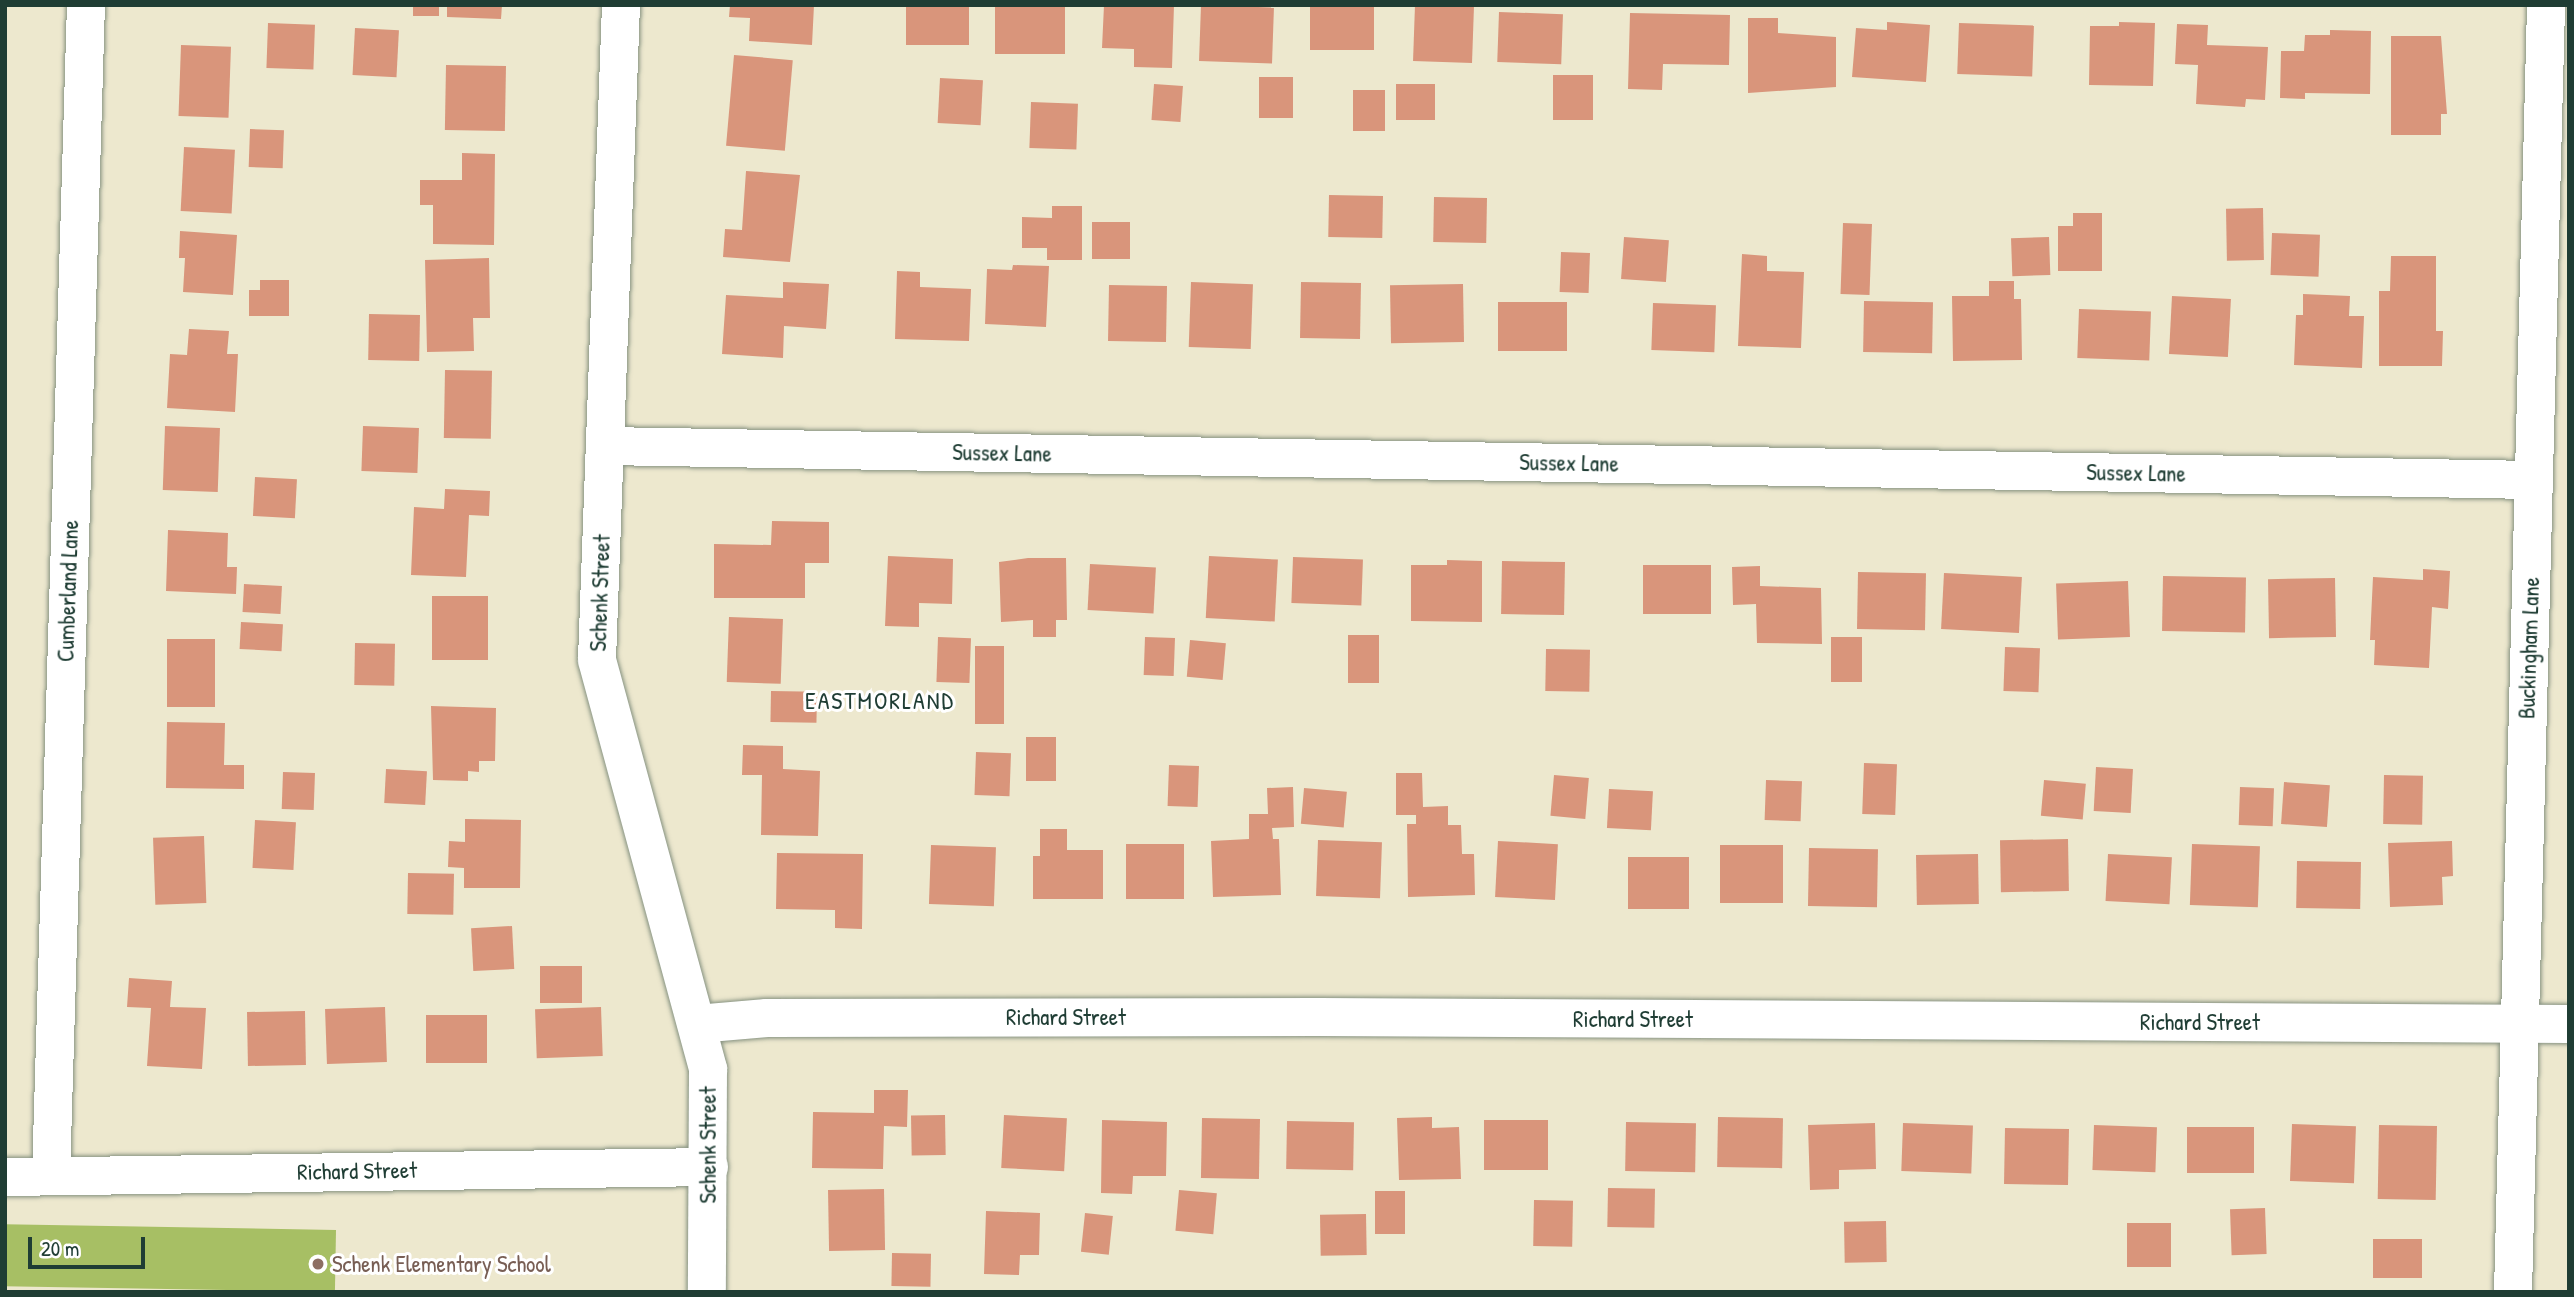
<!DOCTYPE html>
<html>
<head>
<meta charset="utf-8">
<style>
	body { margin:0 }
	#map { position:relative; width:2574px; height:1297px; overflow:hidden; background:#ede8ce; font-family:"Patrick Hand",sans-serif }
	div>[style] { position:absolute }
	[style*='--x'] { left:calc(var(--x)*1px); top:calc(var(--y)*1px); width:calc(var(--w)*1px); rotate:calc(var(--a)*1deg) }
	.green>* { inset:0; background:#a7bf64; transform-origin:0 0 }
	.building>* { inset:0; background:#d9957b; transform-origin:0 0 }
	.roads { filter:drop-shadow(0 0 2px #869281) drop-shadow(0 0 2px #869281) }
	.minor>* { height:38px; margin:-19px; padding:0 19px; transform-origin:19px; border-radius:19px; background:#fff }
	.dots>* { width:19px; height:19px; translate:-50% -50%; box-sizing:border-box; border:4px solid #fff; border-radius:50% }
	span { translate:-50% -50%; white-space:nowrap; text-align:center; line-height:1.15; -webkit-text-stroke:6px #fff; paint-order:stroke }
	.street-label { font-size:23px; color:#1f3d34 }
	.education-label { font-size:23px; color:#785e54 }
	.left { translate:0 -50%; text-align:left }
	.neighbourhood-label { font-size:24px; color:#1f3d34; letter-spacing:2px }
	.frame { position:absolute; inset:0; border:7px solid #1f3d34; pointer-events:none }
	.scale { position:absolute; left:28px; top:1237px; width:117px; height:32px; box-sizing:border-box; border:4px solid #1f3d34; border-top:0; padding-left:9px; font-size:21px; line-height:24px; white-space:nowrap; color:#1f3d34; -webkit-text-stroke:5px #fff; paint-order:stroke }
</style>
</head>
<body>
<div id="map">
	<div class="green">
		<i style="left:336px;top:1230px;width:62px;height:331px;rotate:91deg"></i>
	</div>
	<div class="building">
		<i style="left:413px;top:5px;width:26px;height:11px"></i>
		<i style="clip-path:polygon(447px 5px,502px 5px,501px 19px,447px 17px)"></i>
		<i style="clip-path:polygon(730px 5px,814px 5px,812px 45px,749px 41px,750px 18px,729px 17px)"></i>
		<i style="left:906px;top:5px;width:63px;height:40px"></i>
		<i style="left:995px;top:5px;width:70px;height:49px"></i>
		<i style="clip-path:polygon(1104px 5px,1174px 5px,1172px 68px,1134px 67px,1134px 49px,1102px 48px)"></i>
		<i style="left:1201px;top:5px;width:73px;height:56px;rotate:2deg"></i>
		<i style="left:1310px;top:5px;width:64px;height:45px"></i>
		<i style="left:1415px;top:5px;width:59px;height:56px;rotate:2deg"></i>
		<i style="left:1499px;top:12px;width:64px;height:50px;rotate:2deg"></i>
		<i style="clip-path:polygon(1630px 13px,1730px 15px,1729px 65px,1663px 64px,1662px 90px,1628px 89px)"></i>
		<i style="clip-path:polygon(1748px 18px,1778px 18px,1778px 33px,1836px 37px,1836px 87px,1748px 93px)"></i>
		<i style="clip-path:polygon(1887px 22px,1930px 25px,1926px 82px,1852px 77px,1856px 28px,1887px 30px)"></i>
		<i style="clip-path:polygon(2119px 22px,2155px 23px,2153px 86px,2089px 85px,2090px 26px,2119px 26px)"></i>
		<i style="left:268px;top:23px;width:47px;height:45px;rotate:2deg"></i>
		<i style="left:1959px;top:23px;width:75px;height:51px;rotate:2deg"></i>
		<i style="clip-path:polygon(2177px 24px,2208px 25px,2207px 45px,2268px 47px,2265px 100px,2246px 99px,2245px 107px,2196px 104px,2198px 65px,2175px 64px)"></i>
		<i style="left:355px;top:28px;width:44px;height:47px;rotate:3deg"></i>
		<i style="clip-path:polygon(2330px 30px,2371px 31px,2370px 94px,2305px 93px,2305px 99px,2280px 98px,2281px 51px,2304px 51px,2305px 35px,2330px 35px)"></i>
		<i style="clip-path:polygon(2391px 36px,2441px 36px,2447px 114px,2441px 114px,2441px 135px,2391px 135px)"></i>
		<i style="left:181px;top:45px;width:50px;height:71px;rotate:2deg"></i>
		<i style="left:734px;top:55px;width:59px;height:91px;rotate:5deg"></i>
		<i style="left:446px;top:65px;width:60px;height:65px;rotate:1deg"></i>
		<i style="left:1553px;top:75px;width:40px;height:45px"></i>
		<i style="left:1259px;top:77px;width:34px;height:41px"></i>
		<i style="left:940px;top:78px;width:43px;height:45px;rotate:3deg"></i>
		<i style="left:1154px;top:84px;width:29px;height:36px;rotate:4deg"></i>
		<i style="left:1396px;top:84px;width:39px;height:36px"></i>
		<i style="left:1353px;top:90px;width:32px;height:41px"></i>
		<i style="left:1031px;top:102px;width:47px;height:46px;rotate:2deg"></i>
		<i style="left:250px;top:129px;width:34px;height:38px;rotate:2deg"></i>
		<i style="left:184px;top:147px;width:51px;height:64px;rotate:3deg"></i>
		<i style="clip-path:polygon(462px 153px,495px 154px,494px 245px,433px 244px,433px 205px,420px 205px,420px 180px,462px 180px)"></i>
		<i style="clip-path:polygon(746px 171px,800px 175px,790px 262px,723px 257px,725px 229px,742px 230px)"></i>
		<i style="left:1329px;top:195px;width:54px;height:42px;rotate:1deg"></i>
		<i style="left:1434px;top:197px;width:53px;height:45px;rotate:1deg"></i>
		<i style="clip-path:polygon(1052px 206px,1082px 206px,1082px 260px,1047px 260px,1047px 248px,1022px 248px,1022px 217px,1052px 218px)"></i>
		<i style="left:2263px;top:208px;width:52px;height:37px;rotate:89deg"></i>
		<i style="clip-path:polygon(2073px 213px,2102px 213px,2102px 271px,2058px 271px,2058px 226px,2073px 226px)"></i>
		<i style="left:1092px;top:222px;width:38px;height:37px"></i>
		<i style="left:1843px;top:223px;width:29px;height:71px;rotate:2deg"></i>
		<i style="clip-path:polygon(180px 231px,237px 235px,233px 295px,183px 292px,185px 258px,179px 258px)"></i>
		<i style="left:2272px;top:233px;width:48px;height:42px;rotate:2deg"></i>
		<i style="left:1624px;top:237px;width:45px;height:42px;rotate:4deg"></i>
		<i style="left:2049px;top:237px;width:38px;height:38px;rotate:88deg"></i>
		<i style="left:1561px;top:252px;width:29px;height:40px;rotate:2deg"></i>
		<i style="clip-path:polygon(1742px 254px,1767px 256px,1767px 271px,1804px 272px,1801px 348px,1738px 346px)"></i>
		<i style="clip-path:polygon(2391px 256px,2436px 256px,2436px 331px,2443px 331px,2442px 366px,2379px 366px,2379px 291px,2390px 291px)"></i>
		<i style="clip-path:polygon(489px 258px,490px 318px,473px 318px,474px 351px,427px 352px,425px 260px)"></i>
		<i style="clip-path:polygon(1013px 265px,1049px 266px,1046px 327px,985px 324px,987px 269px,1012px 270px)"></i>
		<i style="clip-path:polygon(897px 271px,920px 272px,920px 287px,971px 289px,969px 341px,895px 339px)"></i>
		<i style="clip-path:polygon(260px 280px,289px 280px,289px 316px,249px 316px,249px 290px,260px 290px)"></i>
		<i style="clip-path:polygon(1989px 281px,2014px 281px,2014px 299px,2021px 299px,2022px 360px,1953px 361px,1952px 296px,1989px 296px)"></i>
		<i style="clip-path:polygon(783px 282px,829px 284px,826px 329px,784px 326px,783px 358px,722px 354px,726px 295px,783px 298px)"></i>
		<i style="left:1191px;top:282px;width:62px;height:65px;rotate:2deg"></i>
		<i style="left:1301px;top:282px;width:60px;height:56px;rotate:1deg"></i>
		<i style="left:1463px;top:284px;width:58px;height:73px;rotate:89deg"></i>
		<i style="left:1109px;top:285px;width:58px;height:56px;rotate:1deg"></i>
		<i style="clip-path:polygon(2303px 294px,2350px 296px,2349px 316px,2364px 316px,2362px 368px,2294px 365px,2296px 315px,2303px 315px)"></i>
		<i style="left:2172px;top:296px;width:59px;height:58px;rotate:3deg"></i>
		<i style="left:1864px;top:301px;width:69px;height:51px;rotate:1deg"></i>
		<i style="left:1498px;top:302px;width:69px;height:49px"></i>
		<i style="left:1653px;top:303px;width:63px;height:47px;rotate:2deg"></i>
		<i style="left:2079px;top:309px;width:72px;height:49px;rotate:2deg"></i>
		<i style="left:369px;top:314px;width:51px;height:46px;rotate:1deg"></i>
		<i style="clip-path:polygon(189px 329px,229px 331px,227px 354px,238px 354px,235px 412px,167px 408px,170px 354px,187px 355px)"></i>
		<i style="left:445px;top:370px;width:47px;height:68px;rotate:1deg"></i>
		<i style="left:165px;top:426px;width:55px;height:64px;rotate:2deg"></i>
		<i style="left:363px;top:426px;width:56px;height:45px;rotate:2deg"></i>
		<i style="left:255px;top:477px;width:42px;height:39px;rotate:3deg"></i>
		<i style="clip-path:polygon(445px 489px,490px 491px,489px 516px,469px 515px,466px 577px,411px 575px,414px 507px,444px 509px)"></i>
		<i style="clip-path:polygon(772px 521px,829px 522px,829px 563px,805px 563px,805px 598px,714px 598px,714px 544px,771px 545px)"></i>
		<i style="clip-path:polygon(168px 530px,228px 533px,227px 567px,237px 567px,236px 594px,166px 591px)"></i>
		<i style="clip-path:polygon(888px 556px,953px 559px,952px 604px,919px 603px,919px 627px,885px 626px)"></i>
		<i style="left:1209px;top:556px;width:69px;height:62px;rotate:3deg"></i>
		<i style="left:1293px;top:557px;width:70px;height:46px;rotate:2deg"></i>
		<i style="clip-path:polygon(1028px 558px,1066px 558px,1067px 620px,1056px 620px,1056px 637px,1033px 637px,1033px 620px,1001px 622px,999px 562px)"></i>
		<i style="clip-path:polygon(1447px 560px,1482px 561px,1482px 622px,1411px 621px,1411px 565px,1447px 565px)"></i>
		<i style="left:1502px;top:561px;width:63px;height:53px;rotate:1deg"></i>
		<i style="left:1090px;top:564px;width:66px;height:46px;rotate:3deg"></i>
		<i style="left:1643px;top:565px;width:68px;height:49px"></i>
		<i style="clip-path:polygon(1760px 566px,1760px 586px,1821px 588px,1822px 644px,1757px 643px,1756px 604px,1733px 605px,1732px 567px)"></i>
		<i style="clip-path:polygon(2423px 569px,2450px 571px,2448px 609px,2432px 607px,2429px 668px,2374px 665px,2375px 640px,2370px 640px,2373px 577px,2423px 580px)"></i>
		<i style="left:1858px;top:572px;width:68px;height:57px;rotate:1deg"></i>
		<i style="left:1944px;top:573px;width:78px;height:56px;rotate:3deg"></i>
		<i style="left:2163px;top:576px;width:83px;height:55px;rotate:1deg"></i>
		<i style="left:2335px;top:578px;width:59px;height:67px;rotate:89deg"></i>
		<i style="left:2128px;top:581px;width:56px;height:72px;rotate:88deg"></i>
		<i style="left:244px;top:584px;width:38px;height:28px;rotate:3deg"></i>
		<i style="left:432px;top:596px;width:56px;height:64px"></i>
		<i style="left:729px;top:617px;width:54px;height:65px;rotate:2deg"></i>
		<i style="left:241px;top:622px;width:42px;height:27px;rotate:3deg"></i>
		<i style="left:1348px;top:635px;width:31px;height:48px"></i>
		<i style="left:938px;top:637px;width:33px;height:45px;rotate:2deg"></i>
		<i style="left:1145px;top:637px;width:30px;height:38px;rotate:2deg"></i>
		<i style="left:1831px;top:637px;width:31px;height:45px"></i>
		<i style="left:167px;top:639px;width:48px;height:68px"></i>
		<i style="left:1190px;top:640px;width:36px;height:37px;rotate:5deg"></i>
		<i style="left:355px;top:643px;width:40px;height:42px;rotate:1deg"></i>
		<i style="left:975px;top:646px;width:29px;height:78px"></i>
		<i style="left:2005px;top:647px;width:35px;height:44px;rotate:2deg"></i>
		<i style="left:1546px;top:649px;width:44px;height:42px;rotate:1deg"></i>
		<i style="left:771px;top:691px;width:46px;height:31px;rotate:1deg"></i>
		<i style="clip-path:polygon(431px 706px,496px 708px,495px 761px,479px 761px,479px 772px,468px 771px,468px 781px,433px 780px)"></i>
		<i style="clip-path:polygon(167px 722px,225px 723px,224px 765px,244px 765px,244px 789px,166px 788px)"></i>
		<i style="left:1026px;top:737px;width:30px;height:44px"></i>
		<i style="clip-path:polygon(743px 745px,783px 746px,783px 769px,820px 771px,818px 836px,761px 835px,762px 775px,742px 775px)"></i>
		<i style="left:976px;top:752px;width:35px;height:43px;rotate:2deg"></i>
		<i style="left:1864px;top:763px;width:33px;height:51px;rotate:2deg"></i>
		<i style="left:1169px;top:765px;width:30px;height:41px;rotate:2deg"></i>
		<i style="left:2096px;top:767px;width:37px;height:44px;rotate:3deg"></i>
		<i style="left:386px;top:769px;width:41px;height:34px;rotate:3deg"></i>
		<i style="left:283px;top:772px;width:32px;height:37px;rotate:2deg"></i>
		<i style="clip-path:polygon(1396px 773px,1422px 773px,1423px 807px,1448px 806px,1448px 825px,1461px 825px,1462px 854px,1474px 854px,1475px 895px,1408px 897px,1407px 824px,1416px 824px,1416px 815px,1396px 815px)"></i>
		<i style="left:1554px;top:775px;width:35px;height:41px;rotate:5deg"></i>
		<i style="left:2384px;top:775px;width:39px;height:49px;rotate:1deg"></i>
		<i style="left:1766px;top:780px;width:36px;height:40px;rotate:2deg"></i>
		<i style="left:2044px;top:780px;width:42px;height:36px;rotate:5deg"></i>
		<i style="left:2284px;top:782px;width:46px;height:42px;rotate:4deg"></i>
		<i style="clip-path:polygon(1293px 787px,1294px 827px,1272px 828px,1273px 839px,1279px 839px,1281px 895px,1213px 897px,1211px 841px,1249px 839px,1249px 814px,1268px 814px,1267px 788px)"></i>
		<i style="left:2240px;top:787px;width:34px;height:38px;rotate:2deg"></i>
		<i style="left:1304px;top:788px;width:43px;height:36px;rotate:5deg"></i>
		<i style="left:1609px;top:789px;width:44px;height:39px;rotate:3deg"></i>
		<i style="clip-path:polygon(465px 819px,521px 820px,520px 888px,464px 888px,464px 868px,448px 867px,449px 841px,465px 842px)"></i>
		<i style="left:255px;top:820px;width:41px;height:48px;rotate:3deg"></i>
		<i style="clip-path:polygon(1040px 829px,1067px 829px,1067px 850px,1103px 850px,1103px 899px,1033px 899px,1033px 856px,1040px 856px)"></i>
		<i style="left:204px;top:836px;width:67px;height:51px;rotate:88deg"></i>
		<i style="left:2068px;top:839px;width:52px;height:68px;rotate:89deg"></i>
		<i style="left:1318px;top:840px;width:64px;height:56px;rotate:2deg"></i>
		<i style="left:1498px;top:841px;width:60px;height:56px;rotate:3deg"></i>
		<i style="clip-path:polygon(2452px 841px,2453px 876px,2442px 877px,2443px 905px,2390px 907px,2388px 843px)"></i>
		<i style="left:1126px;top:844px;width:58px;height:55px"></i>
		<i style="left:2192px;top:844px;width:68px;height:61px;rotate:2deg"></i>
		<i style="left:931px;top:845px;width:65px;height:59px;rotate:2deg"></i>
		<i style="left:1720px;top:845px;width:63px;height:58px"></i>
		<i style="left:1809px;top:848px;width:69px;height:58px;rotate:1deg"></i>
		<i style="clip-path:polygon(777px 853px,863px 854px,862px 929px,835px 928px,835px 910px,776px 909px)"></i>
		<i style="left:1978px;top:854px;width:50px;height:62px;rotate:89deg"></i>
		<i style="left:2108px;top:854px;width:64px;height:47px;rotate:3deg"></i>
		<i style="left:1628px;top:857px;width:61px;height:52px"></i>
		<i style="left:2297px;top:861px;width:64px;height:47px;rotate:1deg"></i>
		<i style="left:408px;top:873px;width:46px;height:41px;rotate:1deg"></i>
		<i style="left:512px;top:926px;width:43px;height:41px;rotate:87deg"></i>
		<i style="left:582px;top:966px;width:37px;height:42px;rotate:90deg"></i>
		<i style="clip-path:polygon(129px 978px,172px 981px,170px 1007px,206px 1008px,202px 1069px,147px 1066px,151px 1008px,127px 1007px)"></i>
		<i style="left:385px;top:1007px;width:55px;height:60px;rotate:88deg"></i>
		<i style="left:601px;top:1007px;width:49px;height:66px;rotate:88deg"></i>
		<i style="left:305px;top:1011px;width:54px;height:58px;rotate:89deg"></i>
		<i style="left:426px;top:1015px;width:61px;height:48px"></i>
		<i style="clip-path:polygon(874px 1090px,908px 1090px,907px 1127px,884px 1126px,883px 1169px,812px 1168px,813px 1112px,874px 1113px)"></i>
		<i style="left:945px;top:1115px;width:40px;height:34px;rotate:89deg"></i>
		<i style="left:1004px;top:1115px;width:63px;height:53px;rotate:3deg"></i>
		<i style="clip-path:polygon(1432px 1117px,1432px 1128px,1459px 1127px,1461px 1179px,1399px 1180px,1397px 1118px)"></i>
		<i style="left:1718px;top:1117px;width:65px;height:50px;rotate:1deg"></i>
		<i style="left:1202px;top:1118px;width:58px;height:60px;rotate:1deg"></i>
		<i style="clip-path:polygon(1102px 1120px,1167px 1122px,1166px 1176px,1133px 1176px,1132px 1194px,1101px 1193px)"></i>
		<i style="left:1484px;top:1120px;width:64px;height:50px"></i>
		<i style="left:1287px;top:1121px;width:67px;height:48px;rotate:1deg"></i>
		<i style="left:1626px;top:1122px;width:70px;height:49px;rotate:1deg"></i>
		<i style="clip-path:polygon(1875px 1123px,1876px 1169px,1839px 1170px,1839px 1189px,1810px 1190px,1808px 1125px)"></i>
		<i style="left:1903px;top:1123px;width:70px;height:48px;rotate:2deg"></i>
		<i style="left:2292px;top:1124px;width:64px;height:57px;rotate:2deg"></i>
		<i style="left:2094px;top:1125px;width:63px;height:45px;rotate:2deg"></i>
		<i style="left:2379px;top:1125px;width:58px;height:74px;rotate:1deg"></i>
		<i style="left:2187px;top:1127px;width:67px;height:46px"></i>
		<i style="left:2005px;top:1128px;width:64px;height:56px;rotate:1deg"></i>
		<i style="left:1608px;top:1188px;width:47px;height:39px;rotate:1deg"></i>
		<i style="left:884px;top:1189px;width:61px;height:56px;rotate:89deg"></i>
		<i style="left:1179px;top:1190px;width:38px;height:41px;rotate:5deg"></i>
		<i style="left:1375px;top:1191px;width:30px;height:43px"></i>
		<i style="left:1534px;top:1200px;width:39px;height:46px;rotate:1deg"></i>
		<i style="left:2265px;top:1208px;width:46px;height:35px;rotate:88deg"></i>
		<i style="clip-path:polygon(986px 1211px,1040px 1213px,1039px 1255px,1020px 1255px,1019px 1275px,984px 1274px)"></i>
		<i style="left:1085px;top:1213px;width:28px;height:39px;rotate:6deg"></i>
		<i style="left:1366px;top:1214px;width:41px;height:46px;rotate:89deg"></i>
		<i style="left:1886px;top:1221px;width:41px;height:42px;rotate:89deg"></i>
		<i style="left:2127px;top:1223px;width:44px;height:44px"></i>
		<i style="left:2373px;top:1239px;width:49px;height:39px"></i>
		<i style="left:892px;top:1253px;width:39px;height:33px;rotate:1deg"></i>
	</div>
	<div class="roads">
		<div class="minor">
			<i style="--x:621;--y:5;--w:655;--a:92.1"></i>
			<i style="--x:597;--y:660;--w:424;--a:74.8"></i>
			<i style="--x:708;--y:1069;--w:223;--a:90.3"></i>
			<i style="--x:605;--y:446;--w:1928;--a:1.01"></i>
			<i style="--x:697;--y:1024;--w:70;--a:-4.9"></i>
			<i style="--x:767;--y:1018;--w:552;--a:-0.1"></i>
			<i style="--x:1319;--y:1017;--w:1250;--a:0.32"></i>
			<i style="--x:51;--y:1176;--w:1172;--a:-88.29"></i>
			<i style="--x:5;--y:1177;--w:704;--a:-0.81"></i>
			<i style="--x:2513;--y:1292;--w:1287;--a:-88.53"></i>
		</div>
	</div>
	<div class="dots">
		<i style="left:318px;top:1264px;background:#8d6e63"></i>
	</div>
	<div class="street-label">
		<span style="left:1002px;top:453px;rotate:1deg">Sussex Lane</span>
		<span style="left:1569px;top:463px;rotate:1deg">Sussex Lane</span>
		<span style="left:2136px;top:473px;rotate:1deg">Sussex Lane</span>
		<span style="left:68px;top:591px;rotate:-88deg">Cumberland Lane</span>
		<span style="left:600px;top:593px;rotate:-88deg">Schenk Street</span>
		<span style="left:2529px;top:648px;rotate:-88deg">Buckingham Lane</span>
		<span style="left:1066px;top:1017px">Richard Street</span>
		<span style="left:1633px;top:1019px">Richard Street</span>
		<span style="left:2200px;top:1022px">Richard Street</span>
		<span style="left:708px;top:1145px;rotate:-90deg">Schenk Street</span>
		<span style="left:357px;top:1171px;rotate:-1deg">Richard Street</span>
	</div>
	<div class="education-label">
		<span class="left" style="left:332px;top:1264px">Schenk Elementary School</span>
	</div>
	<div class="neighbourhood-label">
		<span style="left:880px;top:701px">EASTMORLAND</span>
	</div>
	<div class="frame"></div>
	<div class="scale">20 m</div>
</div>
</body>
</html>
